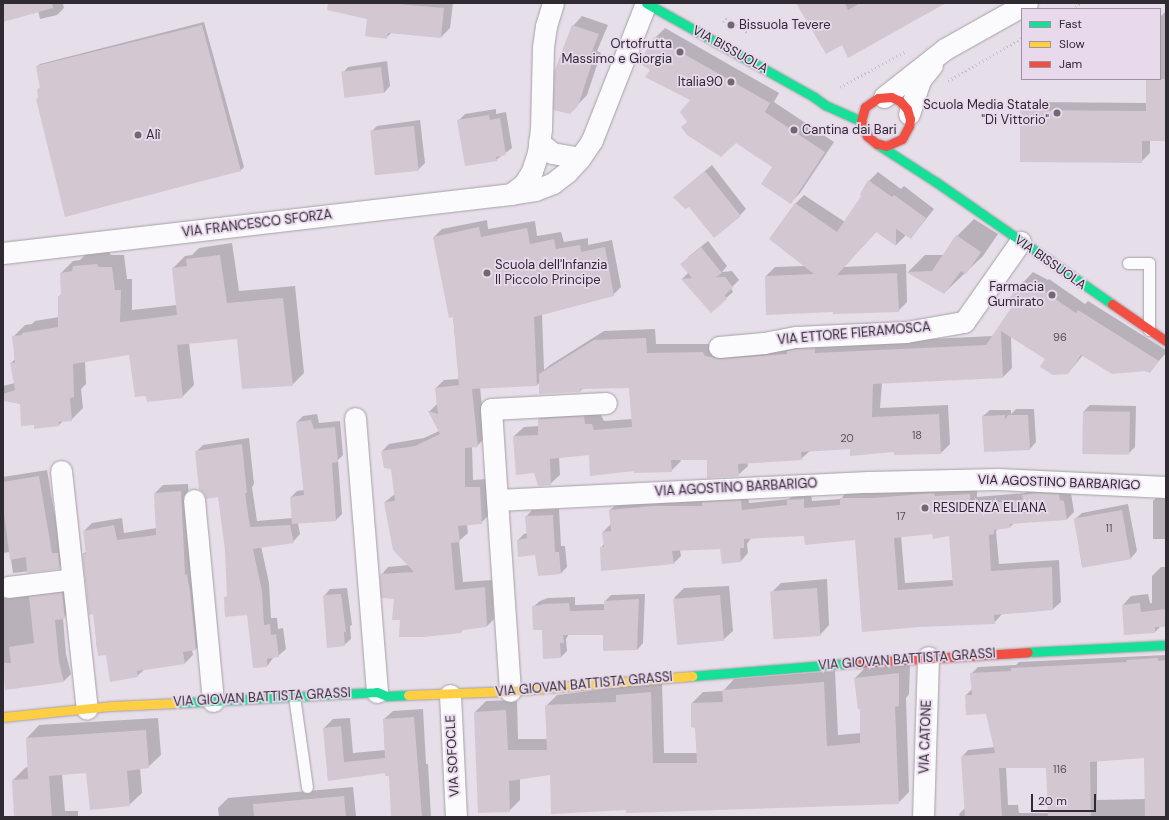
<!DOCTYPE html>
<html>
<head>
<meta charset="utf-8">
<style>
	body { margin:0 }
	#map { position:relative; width:1169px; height:820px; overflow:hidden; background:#e6dee8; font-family:"DM Sans",sans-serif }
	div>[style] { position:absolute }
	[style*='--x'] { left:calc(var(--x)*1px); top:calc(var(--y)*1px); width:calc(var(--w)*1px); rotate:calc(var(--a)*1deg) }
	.shadow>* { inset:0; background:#0003 }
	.building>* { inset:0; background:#d3c7d1; transform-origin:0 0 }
	.path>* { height:2.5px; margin-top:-1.25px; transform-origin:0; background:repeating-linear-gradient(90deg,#c4c1c4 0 1px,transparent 0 4px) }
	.roads { filter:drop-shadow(0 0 1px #a6a0a7) drop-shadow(0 0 1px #a6a0a7) }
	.lane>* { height:11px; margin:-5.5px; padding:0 5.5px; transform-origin:5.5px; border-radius:5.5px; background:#fbfafc }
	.street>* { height:21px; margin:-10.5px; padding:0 10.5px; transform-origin:10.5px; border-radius:10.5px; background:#fbfafc }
	.fast>* { height:9px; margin:-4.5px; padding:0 4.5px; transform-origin:4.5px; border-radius:4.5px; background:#16e098 }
	.slow>* { height:9px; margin:-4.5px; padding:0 4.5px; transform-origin:4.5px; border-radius:4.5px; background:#ffcf43 }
	.jam>* { height:9px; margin:-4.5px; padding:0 4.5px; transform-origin:4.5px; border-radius:4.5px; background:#f24e42 }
	.dots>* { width:11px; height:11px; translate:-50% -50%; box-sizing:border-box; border:2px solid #e9d9ed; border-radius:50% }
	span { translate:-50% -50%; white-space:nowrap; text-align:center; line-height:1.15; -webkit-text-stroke:3.5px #e9d9ed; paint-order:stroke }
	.number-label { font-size:11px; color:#5a525a }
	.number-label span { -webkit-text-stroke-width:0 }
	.poi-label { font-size:13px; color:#302a32 }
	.left { translate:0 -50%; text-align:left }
	.right { translate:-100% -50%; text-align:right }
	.street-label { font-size:13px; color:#302a32 }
	.frame { position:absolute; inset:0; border:4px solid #302a32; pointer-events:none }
	.legend { position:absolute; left:1021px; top:8px; width:140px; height:72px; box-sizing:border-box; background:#e9d9ed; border:1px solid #9f93a2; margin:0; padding:5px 7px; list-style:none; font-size:12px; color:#302a32 }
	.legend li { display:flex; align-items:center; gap:8px; height:20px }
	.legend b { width:20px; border:1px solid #9f93a2 }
	.scale { position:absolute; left:1031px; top:794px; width:65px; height:18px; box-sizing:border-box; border:2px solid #302a32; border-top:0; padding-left:5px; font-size:12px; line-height:14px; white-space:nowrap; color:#302a32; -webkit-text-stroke:3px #e9d9ed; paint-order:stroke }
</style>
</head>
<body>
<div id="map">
	<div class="shadow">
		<i style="clip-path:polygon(3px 3px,66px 3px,63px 4px,64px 8px,57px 15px,40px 19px,38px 10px,3px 20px)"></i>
		<i style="clip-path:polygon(360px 3px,453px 3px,450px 28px,441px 37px,392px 32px,386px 38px,368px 18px)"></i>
		<i style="clip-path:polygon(804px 3px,944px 3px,842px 44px)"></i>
		<i style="clip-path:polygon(1166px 11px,1166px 140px,1150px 140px,1150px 153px,1141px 162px,1021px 111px,1031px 102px,1147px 103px,1147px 79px,1160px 79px,1160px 17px)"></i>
		<i style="clip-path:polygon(582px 16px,608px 25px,597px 51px,601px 53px,587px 95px,570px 113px,573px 26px)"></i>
		<i style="clip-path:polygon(204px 22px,244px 167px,241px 170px,37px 99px,39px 97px,38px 90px,41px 86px,37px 66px,40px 64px)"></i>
		<i style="clip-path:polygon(665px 28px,779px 93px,774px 102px,834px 142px,800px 193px,791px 202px,773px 167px,736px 142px,688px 122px,692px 99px,651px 70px,655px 38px)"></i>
		<i style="clip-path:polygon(387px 61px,390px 86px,384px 93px,342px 74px,348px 67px)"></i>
		<i style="clip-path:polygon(496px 109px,496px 114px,506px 112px,512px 148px,496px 160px,459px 120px,465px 114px)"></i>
		<i style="clip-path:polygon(420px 120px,425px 163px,418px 170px,371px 132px,377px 126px)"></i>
		<i style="clip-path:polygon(712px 165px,746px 209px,740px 215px,674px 197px)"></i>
		<i style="clip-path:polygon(878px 172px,901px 189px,904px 186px,934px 209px,911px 238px,905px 234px,905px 236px,896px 245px,877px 231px,844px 267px,906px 264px,907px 302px,898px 311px,834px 311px,766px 276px,775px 267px,805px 266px,795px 204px,804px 195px,845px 222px,862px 196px,869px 181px)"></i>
		<i style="clip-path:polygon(974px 219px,998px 234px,983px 256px,944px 293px,908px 272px,925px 255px,944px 255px,957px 236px)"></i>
		<i style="clip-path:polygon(487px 220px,488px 229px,535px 221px,537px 236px,561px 232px,564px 242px,588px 238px,588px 245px,612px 240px,621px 287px,613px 295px,542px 314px,544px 370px,550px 365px,604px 331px,655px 329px,656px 344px,824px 344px,993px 336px,1013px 308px,1017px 289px,1033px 272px,1048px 280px,1049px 279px,1085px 304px,1088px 301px,1166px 350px,1166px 353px,1149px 372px,1083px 355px,1068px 373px,1011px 336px,1012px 368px,1003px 377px,882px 383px,880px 408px,948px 405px,950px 444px,941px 453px,851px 448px,810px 451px,801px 459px,747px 462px,748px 466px,738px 475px,708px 459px,680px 459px,681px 461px,671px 471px,635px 469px,590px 454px,559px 457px,560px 475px,550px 484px,535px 472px,514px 436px,524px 427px,539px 426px,539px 419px,548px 410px,593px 407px,594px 415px,601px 415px,604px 421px,632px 419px,630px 387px,584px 388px,580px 391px,540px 382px,537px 385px,480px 387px,485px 438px,477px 446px,472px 446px,473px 480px,487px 479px,489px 515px,481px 523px,467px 525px,468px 533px,459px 541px,463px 582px,492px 580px,494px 619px,487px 626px,464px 628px,461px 632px,401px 619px,395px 598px,381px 575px,388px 567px,409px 565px,385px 502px,395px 494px,392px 468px,382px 451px,389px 444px,424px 438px,439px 431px,429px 412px,437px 404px,436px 388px,444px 380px,459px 379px,453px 316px,434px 237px,442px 229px)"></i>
		<i style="clip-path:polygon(708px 241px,727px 266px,722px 272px,732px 271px,739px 280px,731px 288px,733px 292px,711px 311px,682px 279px,689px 272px,688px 257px)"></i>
		<i style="clip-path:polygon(232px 243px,239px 291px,295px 286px,304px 373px,292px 385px,238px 338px,189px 343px,194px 385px,182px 397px,147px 395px,130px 354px,85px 361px,86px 384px,81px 389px,83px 408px,71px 420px,63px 421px,59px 425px,35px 424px,21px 404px,3px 400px,3px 386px,15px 383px,11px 363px,15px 359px,13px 337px,25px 325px,32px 324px,35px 321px,59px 317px,59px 297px,62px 293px,61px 273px,73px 261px,80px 260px,86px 254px,109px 252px,111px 255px,124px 255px,127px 279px,132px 279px,132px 310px,177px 305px,173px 268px,185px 256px,192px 255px,199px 248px)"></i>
		<i style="clip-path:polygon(1090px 405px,1136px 406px,1135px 447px,1129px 453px,1084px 411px)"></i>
		<i style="clip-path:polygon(1016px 409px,1034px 409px,1036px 442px,1030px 449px,983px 416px,990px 410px,1011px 410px,1011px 414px)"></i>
		<i style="clip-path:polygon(317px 414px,319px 423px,340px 421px,343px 455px,338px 460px,342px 514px,336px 520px,298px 523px,300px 534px,293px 542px,261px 546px,269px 583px,271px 618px,277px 618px,278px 629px,283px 628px,286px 649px,278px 656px,274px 657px,267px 666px,248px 614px,225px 598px,228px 595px,226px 550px,219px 496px,196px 452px,203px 445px,249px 438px,254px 484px,252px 487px,257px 521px,293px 518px,291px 497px,297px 491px,304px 490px,297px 422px,303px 416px)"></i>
		<i style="clip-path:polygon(47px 470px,60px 545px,67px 560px,59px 568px,13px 573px,10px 552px,3px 553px,3px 477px)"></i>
		<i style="clip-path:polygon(188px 484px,193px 567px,204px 641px,196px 649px,192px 650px,193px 655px,185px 663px,145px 669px,137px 676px,107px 653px,97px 649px,94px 613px,83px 554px,87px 551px,84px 531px,92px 523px,122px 518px,124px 533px,157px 528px,155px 493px,163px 485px)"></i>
		<i style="clip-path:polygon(evenodd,977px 487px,977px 497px,1025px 493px,1031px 488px,1066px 487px,1067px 493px,1071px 493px,1074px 512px,1067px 519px,1014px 523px,1010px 527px,999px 528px,996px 531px,999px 564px,1059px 560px,1061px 602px,1053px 609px,1002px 614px,994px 623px,919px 626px,856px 539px,805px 535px,751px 538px,747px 544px,748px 553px,741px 561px,721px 548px,680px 550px,681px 556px,673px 564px,601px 548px,604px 544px,603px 532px,611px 524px,610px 510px,618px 503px,748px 493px,749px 503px,789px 499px,796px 493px,811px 492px,812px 501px,841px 499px,848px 490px,977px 487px,933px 532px,950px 535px,953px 580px,905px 583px,901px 536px,933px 532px)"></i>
		<i style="clip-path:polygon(1162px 492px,1166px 492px,1166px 539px,1153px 539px,1153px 501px)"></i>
		<i style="clip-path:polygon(1128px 504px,1137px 551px,1131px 558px,1082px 567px,1075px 519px,1082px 513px)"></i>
		<i style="clip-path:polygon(559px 509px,561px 546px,565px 546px,567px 567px,561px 573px,518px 540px,524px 534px,528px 533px,526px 517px,532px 510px)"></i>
		<i style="clip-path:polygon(1161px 567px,1166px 567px,1166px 626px,1161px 626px,1155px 632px,1123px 605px,1131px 596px,1148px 594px,1150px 603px,1152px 603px,1152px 576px)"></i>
		<i style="clip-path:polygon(827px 579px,829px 625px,820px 635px,771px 593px,781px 583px)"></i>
		<i style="clip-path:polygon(3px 584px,69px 585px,72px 610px,63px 618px,66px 654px,71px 674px,64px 681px,6px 689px,3px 663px)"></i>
		<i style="clip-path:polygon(729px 586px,733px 631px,723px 640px,674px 598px,684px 588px)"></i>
		<i style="clip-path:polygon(347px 588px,352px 625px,350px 626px,351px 639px,344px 645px,324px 596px,330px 589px)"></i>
		<i style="clip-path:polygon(645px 594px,643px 643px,637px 650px,604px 650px,604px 634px,569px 634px,566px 639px,567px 651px,561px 657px,543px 628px,533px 607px,540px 601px,548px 598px,575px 597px,575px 605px,605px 604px,605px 601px,611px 595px)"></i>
		<i style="clip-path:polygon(evenodd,1166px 655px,1166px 817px,960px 817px,959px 814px,965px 808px,962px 757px,968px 750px,995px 747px,987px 713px,966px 695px,973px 688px,971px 674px,978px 667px,1016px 665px,1019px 662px,1166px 655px,1145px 757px,1146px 799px,1097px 800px,1097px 761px,1145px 757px,1166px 655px,1006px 767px,1047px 767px,1049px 813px,1019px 813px,1018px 805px,1008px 805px,1006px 767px)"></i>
		<i style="clip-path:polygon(910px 663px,909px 694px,906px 698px,909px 792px,898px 803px,627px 809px,551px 774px,520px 778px,520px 800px,509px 811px,475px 712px,486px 701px,517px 700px,518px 739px,548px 739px,546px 706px,557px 695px,662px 682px,664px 753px,697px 753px,696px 727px,692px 726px,692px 703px,703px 692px,723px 691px,734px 679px,835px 671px,838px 735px,861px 733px,861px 708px,855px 678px,866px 667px)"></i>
		<i style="clip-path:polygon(423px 709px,426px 764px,428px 764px,431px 817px,392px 817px,390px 774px,386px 772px,328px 780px,324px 728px,333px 719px,350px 718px,353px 753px,385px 750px,384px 719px,393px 711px)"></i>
		<i style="clip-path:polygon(158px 718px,161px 755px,148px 767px,140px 768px,142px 793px,129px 805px,87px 772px,62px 774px,65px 811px,78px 811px,78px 817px,15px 817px,13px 780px,25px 768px,28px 767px,27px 738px,39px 725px)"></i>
		<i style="clip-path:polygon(353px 787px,356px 816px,361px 817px,219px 817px,218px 808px,228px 798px)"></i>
	</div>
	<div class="building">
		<i style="clip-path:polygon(3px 3px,52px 3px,53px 8px,3px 22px)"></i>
		<i style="clip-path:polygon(328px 3px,387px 3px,444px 8px,441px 38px,388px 33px,387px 39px,365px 36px,367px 19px,327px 10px)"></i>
		<i style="clip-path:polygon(796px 3px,845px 3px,848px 10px,860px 3px,946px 3px,848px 58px,842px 45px,826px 54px)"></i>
		<i style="clip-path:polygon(202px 25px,241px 171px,65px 217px,36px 99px,38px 98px,37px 89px,40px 88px,36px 66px)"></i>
		<i style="clip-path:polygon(572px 25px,599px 34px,588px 61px,592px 63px,578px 106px,570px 114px,553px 110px,554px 72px)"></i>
		<i style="clip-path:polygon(654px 37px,770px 103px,765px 112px,825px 152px,791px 204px,761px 184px,772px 167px,736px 143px,721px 157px,687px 135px,681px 127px,687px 122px,680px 112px,690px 100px,645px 77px,650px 70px,639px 63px)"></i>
		<i style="left:381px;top:67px;width:26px;height:40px;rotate:83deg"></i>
		<i style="clip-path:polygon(1146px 79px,1166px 79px,1166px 141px,1142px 141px,1142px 163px,1020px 162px,1020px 110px,1146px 111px)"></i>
		<i style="clip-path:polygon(489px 115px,490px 120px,500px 118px,506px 155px,496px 157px,497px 161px,465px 166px,457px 120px)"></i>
		<i style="left:414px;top:126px;width:45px;height:44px;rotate:84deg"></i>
		<i style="clip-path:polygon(705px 171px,741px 216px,714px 238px,689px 207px,685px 209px,673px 197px)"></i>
		<i style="clip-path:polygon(868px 180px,892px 197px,894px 195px,926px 218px,911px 239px,896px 229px,896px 246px,876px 232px,837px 275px,897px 273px,899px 312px,833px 314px,833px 312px,766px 315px,765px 276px,814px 274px,769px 239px,795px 203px,837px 232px,861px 196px,860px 194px)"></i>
		<i style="clip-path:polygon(479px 227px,481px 237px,527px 228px,530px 244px,554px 239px,556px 249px,580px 245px,581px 252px,605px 247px,614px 296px,534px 317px,537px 386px,472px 389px,478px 447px,465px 448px,465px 487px,480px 487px,482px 524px,458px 526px,460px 542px,451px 543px,455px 590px,485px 587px,487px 627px,462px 630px,461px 633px,424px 637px,399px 637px,400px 620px,392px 620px,394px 599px,381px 598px,380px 574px,414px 572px,393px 550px,384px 502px,395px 501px,391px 469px,384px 468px,381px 451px,415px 446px,440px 434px,428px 411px,438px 414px,435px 388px,459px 385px,453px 317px,449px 318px,433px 237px)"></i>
		<i style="clip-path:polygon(956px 235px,981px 252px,966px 274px,961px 271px,944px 294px,906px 272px,932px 271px)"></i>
		<i style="clip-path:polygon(701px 247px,722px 273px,716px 277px,725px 277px,733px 287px,725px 295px,727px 299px,711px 313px,681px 279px,692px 278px,680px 264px)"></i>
		<i style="clip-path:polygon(220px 255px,227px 303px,283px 298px,293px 386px,242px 389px,237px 339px,177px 345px,183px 398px,147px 402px,146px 396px,135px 397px,129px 355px,73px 364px,74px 397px,70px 398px,72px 421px,59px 422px,59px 426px,34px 429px,34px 425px,21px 426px,20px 404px,3px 401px,3px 394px,15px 390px,10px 362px,15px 363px,12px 336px,22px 335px,22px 333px,58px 327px,58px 296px,61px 296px,60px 273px,72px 271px,73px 266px,97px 264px,99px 267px,112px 267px,115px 290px,121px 290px,120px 322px,177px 315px,172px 268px,187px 266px,186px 259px)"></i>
		<i style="clip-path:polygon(1023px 281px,1038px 289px,1039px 288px,1076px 313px,1078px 310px,1159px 361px,1150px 373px,1145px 371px,1112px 374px,1081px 355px,1068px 374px,1053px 375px,1040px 367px,1045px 359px,1001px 331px,1003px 378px,873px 384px,872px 417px,939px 414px,941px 454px,894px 455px,894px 452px,850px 456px,850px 449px,801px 452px,802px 460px,738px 464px,739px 476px,707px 478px,707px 460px,671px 460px,672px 472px,634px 473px,634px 471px,590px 476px,589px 455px,550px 459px,551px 485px,538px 486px,534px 473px,516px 475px,513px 436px,538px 435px,538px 419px,584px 416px,585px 424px,592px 424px,594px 430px,632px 427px,629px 388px,580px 389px,581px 392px,539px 394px,539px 374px,594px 340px,646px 338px,647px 353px,703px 352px,705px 356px,720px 359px,787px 354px,787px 351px,797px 349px,815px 348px,815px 353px,986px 345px,1011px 308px,1005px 305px,1016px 289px,1019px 289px)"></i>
		<i style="left:1083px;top:411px;width:47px;height:43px;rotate:1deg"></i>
		<i style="clip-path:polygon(1005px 415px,1005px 420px,1008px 415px,1028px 415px,1030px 450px,984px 452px,982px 416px)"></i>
		<i style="clip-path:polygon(311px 420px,314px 429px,335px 427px,338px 462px,332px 463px,336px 521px,292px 524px,290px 497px,304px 495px,296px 422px)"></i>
		<i style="clip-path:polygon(242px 444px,247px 493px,245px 493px,250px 527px,290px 525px,294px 543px,253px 549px,262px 591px,264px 625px,270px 624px,271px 635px,276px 634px,279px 657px,267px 659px,267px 667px,253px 668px,247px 615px,225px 617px,224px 597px,227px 597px,225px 550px,218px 497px,206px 499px,204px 493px,199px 489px,195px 451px)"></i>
		<i style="clip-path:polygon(39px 476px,52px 553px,58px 553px,60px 569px,27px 573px,26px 557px,10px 560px,3px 505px,3px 482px)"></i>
		<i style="clip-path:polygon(181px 491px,185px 575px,187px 574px,190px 592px,196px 650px,183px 652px,185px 664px,137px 671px,138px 677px,110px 682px,106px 655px,98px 656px,93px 614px,89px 615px,82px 554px,86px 554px,83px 531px,114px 525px,117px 540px,156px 535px,154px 493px)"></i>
		<i style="clip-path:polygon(evenodd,934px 493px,935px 496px,970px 494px,970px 504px,1023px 500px,1022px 495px,1037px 493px,1059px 494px,1060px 500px,1064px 501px,1067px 520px,1010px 524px,1010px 528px,994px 530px,994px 534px,989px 535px,991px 571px,1052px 567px,1053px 610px,994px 615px,995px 624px,919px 627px,862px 632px,855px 540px,805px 545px,804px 536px,744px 539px,744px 548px,740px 548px,741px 562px,722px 564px,720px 549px,672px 551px,674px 564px,601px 571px,600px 547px,604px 547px,602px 532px,611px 531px,609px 510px,653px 506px,702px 506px,702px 502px,741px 500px,742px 510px,787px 505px,787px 500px,804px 499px,804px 508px,840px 505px,840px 498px,874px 498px,934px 493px,932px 534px,933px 539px,949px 536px,953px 586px,898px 590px,894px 538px,932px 534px)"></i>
		<i style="left:1122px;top:510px;width:50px;height:49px;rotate:80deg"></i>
		<i style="clip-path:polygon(553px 515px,555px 552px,559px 552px,561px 574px,538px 576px,535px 555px,518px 557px,517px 540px,527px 538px,525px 516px)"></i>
		<i style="left:817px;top:588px;width:48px;height:47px;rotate:86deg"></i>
		<i style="clip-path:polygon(62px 592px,65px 619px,55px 620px,59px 662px,64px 682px,5px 690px,3px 663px,11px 663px,9px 647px,34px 643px,29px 596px)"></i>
		<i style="clip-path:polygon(341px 594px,346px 632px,344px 632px,345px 646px,327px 648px,323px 595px)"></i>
		<i style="left:720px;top:595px;width:46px;height:47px;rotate:85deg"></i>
		<i style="clip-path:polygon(639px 599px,637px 650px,603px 651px,603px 635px,563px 635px,564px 643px,560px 643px,561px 658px,543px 659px,542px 630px,533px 630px,532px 606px,542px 605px,541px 604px,569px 603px,570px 611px,604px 610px,604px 601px)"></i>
		<i style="clip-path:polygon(1140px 603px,1141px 612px,1166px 609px,1166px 627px,1155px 627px,1155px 633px,1124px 635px,1122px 605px)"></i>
		<i style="clip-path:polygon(1158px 658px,1158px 661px,1166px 660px,1166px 817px,1145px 817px,1144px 758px,1090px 762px,1091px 817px,1048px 817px,1046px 768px,999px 768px,1002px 817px,965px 817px,961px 756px,995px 753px,986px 714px,966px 715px,965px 695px,972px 695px,970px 673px,1011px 671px,1011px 668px,1127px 662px,1126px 660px)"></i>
		<i style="clip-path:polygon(899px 673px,899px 706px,895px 707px,899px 804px,626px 813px,626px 810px,551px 814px,550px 775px,509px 781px,510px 812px,478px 813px,474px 712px,506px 710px,508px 750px,547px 750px,545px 705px,616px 702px,616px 695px,651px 692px,653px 763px,697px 763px,695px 728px,691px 727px,691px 703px,723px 702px,722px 690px,824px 682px,827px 746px,860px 743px,860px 709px,858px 709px,854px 678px)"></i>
		<i style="clip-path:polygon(414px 717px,422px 817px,391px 817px,389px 776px,385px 776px,385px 773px,328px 781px,323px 728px,341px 726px,344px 762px,385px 758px,383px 719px)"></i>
		<i style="clip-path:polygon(146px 730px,149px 768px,127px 771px,130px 806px,90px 810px,86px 773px,49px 776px,52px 817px,14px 817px,12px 780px,28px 779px,26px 738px)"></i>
		<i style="clip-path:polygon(344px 796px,346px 817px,254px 817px,253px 804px)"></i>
	</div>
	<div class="path">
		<i style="--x:1072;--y:9;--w:12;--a:-31"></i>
		<i style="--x:723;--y:22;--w:5;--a:-53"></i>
		<i style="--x:726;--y:18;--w:27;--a:34"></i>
		<i style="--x:948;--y:81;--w:86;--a:-30.2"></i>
		<i style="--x:840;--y:87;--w:75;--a:-28.6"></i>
	</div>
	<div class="roads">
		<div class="lane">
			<i style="--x:1128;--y:263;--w:21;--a:0"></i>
			<i style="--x:1149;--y:263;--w:67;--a:90"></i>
			<i style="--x:294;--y:696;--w:92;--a:81.9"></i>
		</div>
		<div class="street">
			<i style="--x:884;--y:97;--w:78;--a:-38.2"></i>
			<i style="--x:945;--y:49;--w:94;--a:-29.3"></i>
			<i style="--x:909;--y:114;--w:36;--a:-72"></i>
			<i style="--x:920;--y:80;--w:19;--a:-51"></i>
			<i style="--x:539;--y:142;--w:17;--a:40"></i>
			<i style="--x:552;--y:153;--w:28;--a:10"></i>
			<i style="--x:511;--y:194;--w:16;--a:-38"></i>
			<i style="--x:524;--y:184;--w:15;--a:-58"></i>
			<i style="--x:532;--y:171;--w:19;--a:-72"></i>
			<i style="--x:538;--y:153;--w:24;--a:-83"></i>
			<i style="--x:541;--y:129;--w:82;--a:-88.6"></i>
			<i style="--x:543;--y:47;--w:21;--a:-82"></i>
			<i style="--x:546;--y:26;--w:24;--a:-73"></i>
			<i style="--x:3;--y:253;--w:511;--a:-6.62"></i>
			<i style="--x:511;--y:194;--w:24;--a:-9"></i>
			<i style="--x:535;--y:190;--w:19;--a:-21"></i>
			<i style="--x:553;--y:183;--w:18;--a:-38"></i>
			<i style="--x:567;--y:172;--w:19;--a:-47"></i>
			<i style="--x:580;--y:158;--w:22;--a:-56"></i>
			<i style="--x:592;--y:140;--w:147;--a:-68.5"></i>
			<i style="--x:719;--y:347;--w:45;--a:-5.1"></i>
			<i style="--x:764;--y:343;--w:33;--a:-11"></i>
			<i style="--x:796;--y:337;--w:110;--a:-2.6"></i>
			<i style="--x:906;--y:332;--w:59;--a:-9.8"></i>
			<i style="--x:964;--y:322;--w:98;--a:-55"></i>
			<i style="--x:355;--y:418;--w:275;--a:85.4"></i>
			<i style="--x:61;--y:471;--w:239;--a:83.8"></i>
			<i style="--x:194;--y:500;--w:202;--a:84.6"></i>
			<i style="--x:497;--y:500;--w:91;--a:-93.8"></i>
			<i style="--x:491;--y:409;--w:115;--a:-3"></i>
			<i style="--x:8;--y:587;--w:65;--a:-7"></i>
			<i style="--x:510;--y:691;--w:191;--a:-93.9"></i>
			<i style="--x:497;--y:500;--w:371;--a:-2.8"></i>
			<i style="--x:868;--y:482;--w:130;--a:-1.3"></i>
			<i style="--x:998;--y:479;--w:168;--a:2.7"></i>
			<i style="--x:450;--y:695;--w:122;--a:87.2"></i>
			<i style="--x:923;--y:817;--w:160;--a:-88.2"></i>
		</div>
		<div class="fast">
			<i style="--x:646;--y:3;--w:193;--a:29.2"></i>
			<i style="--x:814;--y:97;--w:14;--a:36"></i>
			<i style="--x:825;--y:105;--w:39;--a:24"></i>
			<i style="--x:877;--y:144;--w:70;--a:32.8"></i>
			<i style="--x:936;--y:182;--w:214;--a:34.7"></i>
			<i style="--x:1028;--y:652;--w:138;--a:-2.9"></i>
			<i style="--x:692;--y:676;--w:164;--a:-4.6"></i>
			<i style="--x:176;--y:703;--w:201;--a:-3.1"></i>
			<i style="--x:377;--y:692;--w:11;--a:22"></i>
			<i style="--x:387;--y:696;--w:21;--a:-3"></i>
		</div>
		<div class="slow">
			<i style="--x:408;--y:695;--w:102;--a:-2.2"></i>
			<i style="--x:510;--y:691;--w:183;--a:-4.7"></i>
			<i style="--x:3;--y:717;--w:110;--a:-5.8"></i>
			<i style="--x:112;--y:706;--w:64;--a:-2.7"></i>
		</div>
		<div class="jam">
			<i style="--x:876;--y:143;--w:10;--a:17"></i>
			<i style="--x:886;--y:146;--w:17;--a:-24"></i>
			<i style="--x:902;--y:139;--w:15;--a:-62"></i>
			<i style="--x:909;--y:126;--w:7;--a:-82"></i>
			<i style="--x:910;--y:119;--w:10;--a:-107"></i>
			<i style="--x:907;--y:109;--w:11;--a:-131"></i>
			<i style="--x:900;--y:101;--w:10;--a:-156"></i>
			<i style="--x:891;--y:97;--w:13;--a:176"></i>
			<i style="--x:878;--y:98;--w:16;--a:145"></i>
			<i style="--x:865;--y:107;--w:15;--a:106"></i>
			<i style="--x:861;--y:121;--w:16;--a:68"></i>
			<i style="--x:867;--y:136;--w:13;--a:39"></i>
			<i style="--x:1112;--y:304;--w:65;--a:34.4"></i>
			<i style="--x:855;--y:663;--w:173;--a:-3.6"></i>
		</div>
	</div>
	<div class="dots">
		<i style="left:731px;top:25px;background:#706972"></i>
		<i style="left:680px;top:52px;background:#706972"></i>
		<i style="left:731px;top:82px;background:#706972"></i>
		<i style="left:1057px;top:113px;background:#706972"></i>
		<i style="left:794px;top:130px;background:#706972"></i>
		<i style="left:138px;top:135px;background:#706972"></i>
		<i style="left:487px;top:273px;background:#706972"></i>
		<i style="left:1052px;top:295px;background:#706972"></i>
		<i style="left:925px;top:508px;background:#706972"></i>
	</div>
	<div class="number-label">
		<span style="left:1060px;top:337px">96</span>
		<span style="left:917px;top:435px">18</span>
		<span style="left:847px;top:438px">20</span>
		<span style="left:901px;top:516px">17</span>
		<span style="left:1109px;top:528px">11</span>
		<span style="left:1060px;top:769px">116</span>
	</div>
	<div class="poi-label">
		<span class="left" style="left:739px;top:25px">Bissuola Tevere</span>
		<span class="right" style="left:672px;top:52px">Ortofrutta<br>Massimo e Giorgia</span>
		<span class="right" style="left:723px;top:82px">Italia90</span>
		<span class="right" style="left:1049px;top:113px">Scuola Media Statale<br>"Di Vittorio"</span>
		<span class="left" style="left:802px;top:130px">Cantina dai Bari</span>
		<span class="left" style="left:146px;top:135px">Alì</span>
		<span class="left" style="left:495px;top:273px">Scuola dell'Infanzia<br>Il Piccolo Principe</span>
		<span class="right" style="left:1044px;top:295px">Farmacia<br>Gumirato</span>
		<span class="left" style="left:933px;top:508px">RESIDENZA ELIANA</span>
	</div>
	<div class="street-label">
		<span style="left:730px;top:50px;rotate:29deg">VIA BISSUOLA</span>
		<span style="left:257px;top:224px;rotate:-7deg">VIA FRANCESCO SFORZA</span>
		<span style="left:1050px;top:263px;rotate:35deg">VIA BISSUOLA</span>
		<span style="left:854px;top:334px;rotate:-5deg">VIA ETTORE FIERAMOSCA</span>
		<span style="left:1059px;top:483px;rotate:2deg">VIA AGOSTINO BARBARIGO</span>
		<span style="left:736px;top:488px;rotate:-3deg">VIA AGOSTINO BARBARIGO</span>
		<span style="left:907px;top:660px;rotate:-4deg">VIA GIOVAN BATTISTA GRASSI</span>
		<span style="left:584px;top:685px;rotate:-5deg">VIA GIOVAN BATTISTA GRASSI</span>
		<span style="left:262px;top:698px;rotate:-3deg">VIA GIOVAN BATTISTA GRASSI</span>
		<span style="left:926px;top:737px;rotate:-88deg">VIA CATONE</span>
		<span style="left:453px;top:756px;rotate:-93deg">VIA SOFOCLE</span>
	</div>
	<div class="frame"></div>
	<ul class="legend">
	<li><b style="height:5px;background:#16e098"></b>Fast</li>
	<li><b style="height:5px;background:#ffcf43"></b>Slow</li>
	<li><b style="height:5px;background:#f24e42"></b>Jam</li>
	</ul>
	<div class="scale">20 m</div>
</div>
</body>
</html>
